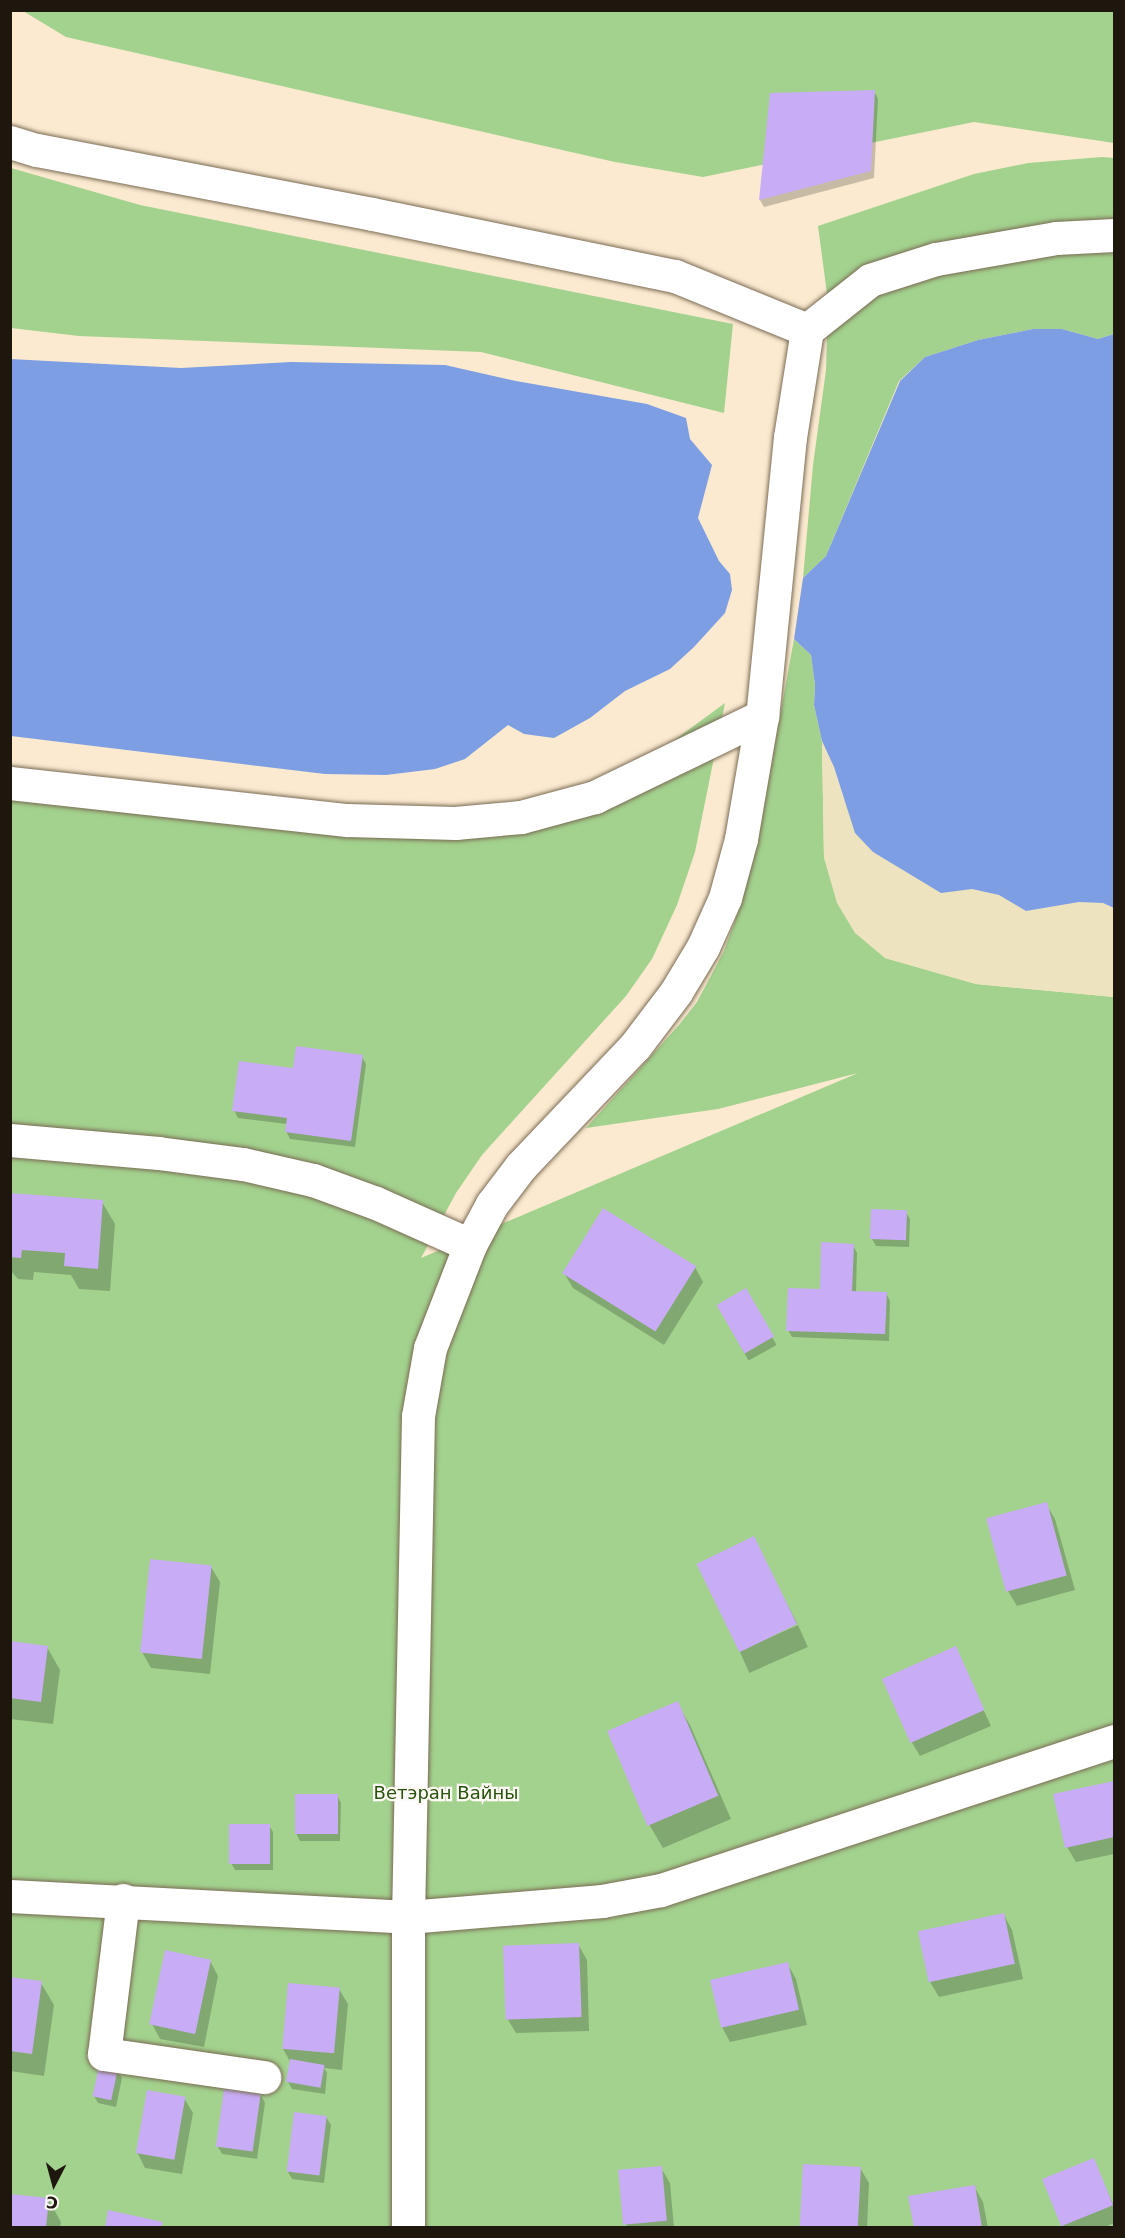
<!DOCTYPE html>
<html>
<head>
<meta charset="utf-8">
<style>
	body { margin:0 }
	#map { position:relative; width:1125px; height:2238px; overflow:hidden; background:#fbead0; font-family:"DejaVu Sans",sans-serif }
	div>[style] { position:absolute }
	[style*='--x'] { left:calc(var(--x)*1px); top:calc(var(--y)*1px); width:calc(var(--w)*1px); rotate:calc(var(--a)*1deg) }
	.green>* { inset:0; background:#a3d28e }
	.sand>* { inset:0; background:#ede3be }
	.water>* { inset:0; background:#7d9ee2 }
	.shadow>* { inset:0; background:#0003; transform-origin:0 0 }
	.building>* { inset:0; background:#c8acf6; transform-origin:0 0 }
	.roads { filter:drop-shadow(0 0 2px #7b6b55) drop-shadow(0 0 2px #7b6b55) }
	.minor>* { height:33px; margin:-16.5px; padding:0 16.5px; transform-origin:16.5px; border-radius:16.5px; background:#fff }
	span { translate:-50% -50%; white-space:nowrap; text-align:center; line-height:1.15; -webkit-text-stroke:4.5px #fdf9f4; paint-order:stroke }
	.park-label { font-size:18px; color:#27520c }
	.frame { position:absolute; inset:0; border:12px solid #1d170e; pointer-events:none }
	.north { position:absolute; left:24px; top:2154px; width:60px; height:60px; -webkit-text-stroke:4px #fdf9f4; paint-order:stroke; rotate:186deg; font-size:16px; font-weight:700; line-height:24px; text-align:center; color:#1d170e }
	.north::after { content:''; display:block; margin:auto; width:21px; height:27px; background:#1d170e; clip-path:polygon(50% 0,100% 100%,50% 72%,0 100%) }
</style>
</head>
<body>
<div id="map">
	<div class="green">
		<i style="clip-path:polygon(23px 11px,1114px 11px,1114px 143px,974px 122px,703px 177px,615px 162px,66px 37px)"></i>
		<i style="clip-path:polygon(1102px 157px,1114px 158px,1114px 334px,1098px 339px,1062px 329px,1033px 329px,978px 340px,925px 357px,899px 381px,826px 556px,803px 578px,813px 465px,826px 370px,828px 301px,818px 226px,974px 174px,1028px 163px)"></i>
		<i style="clip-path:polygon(11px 168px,140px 205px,733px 324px,724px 413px,481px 352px,79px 336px,11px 328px)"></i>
		<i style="clip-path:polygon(794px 639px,811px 655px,815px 685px,814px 705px,822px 741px,824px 858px,885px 958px,976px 984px,1114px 997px,1114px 2227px,11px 2227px,10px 794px,528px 812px,665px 747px,725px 703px,695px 852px,677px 905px,652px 959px,626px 996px,482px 1155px,456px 1193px,421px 1258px,858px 1073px,718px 1109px,586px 1128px,679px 1025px,697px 1002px,723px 953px,734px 924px,756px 847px)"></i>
	</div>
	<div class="sand">
		<i style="clip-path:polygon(822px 741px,834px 767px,843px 797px,873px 852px,941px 892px,972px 889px,999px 895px,1026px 911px,1079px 902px,1103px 903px,1114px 908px,1114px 997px,976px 984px,885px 958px,855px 933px,837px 903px,824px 858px)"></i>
	</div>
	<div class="water">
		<i style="clip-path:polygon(1033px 329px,1062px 329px,1098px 339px,1114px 334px,1114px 908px,1103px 903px,1079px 902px,1026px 911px,999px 895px,972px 889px,941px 893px,873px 852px,855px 833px,834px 767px,822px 741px,814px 705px,815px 685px,811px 655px,794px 639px,803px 578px,826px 556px,900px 381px,925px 357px,978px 340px)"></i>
		<i style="clip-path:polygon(10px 359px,181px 368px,291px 362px,445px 365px,516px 381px,647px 404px,686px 418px,690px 439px,712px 465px,698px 518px,719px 561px,730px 574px,732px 590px,725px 613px,694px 647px,670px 669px,625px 691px,590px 718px,554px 738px,524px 734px,508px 725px,465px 759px,435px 769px,386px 775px,325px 774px,11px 736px)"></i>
	</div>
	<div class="shadow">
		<i style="clip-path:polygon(874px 91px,878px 99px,874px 178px,764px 207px,760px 200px,772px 94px)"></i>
		<i style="clip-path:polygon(362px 1057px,366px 1064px,355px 1147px,290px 1139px,286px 1131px,287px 1124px,238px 1118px,234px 1110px,294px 1069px)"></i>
		<i style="clip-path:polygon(10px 1194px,102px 1202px,115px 1224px,110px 1291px,79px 1289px,71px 1275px,34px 1272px,33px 1280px,18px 1279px,10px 1270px)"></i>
		<i style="clip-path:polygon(906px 1212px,910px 1219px,909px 1247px,876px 1246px,872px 1239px)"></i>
		<i style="clip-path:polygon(853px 1245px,857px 1253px,856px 1292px,886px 1293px,890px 1301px,889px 1341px,792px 1337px,788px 1330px,821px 1291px)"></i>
		<i style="clip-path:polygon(695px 1267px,703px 1282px,664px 1345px,573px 1288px,564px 1273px)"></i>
		<i style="left:746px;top:1290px;width:63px;height:32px;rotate:61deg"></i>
		<i style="clip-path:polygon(1046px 1504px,1055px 1519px,1075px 1590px,1017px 1606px,1008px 1591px,988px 1520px)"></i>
		<i style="clip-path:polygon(753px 1538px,797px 1623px,739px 1651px)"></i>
		<i style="clip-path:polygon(211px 1567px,220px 1582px,210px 1674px,151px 1668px,142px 1652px)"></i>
		<i style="left:798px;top:1625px;width:24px;height:64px;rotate:66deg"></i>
		<i style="clip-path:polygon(10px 1643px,47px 1647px,60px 1670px,53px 1724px,10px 1719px)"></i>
		<i style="clip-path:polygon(955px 1648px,991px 1726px,920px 1756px,911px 1741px)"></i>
		<i style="clip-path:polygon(677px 1703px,690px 1725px,731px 1819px,663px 1848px,650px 1826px,609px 1732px)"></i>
		<i style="clip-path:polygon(1113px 1782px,1114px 1854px,1076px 1862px,1067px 1847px)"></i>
		<i style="clip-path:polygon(337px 1795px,341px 1803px,340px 1841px,300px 1841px,296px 1833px)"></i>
		<i style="clip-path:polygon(269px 1825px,273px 1832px,273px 1870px,235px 1870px,231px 1863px)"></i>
		<i style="clip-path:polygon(1004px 1915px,1012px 1930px,1023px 1979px,939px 1997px,930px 1982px)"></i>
		<i style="clip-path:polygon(578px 1944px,587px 1960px,589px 2031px,516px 2033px,507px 2018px)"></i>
		<i style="clip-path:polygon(210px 1961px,218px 1976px,204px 2047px,160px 2039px,152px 2024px)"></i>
		<i style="clip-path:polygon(787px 1963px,796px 1979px,807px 2025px,730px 2042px,722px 2027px)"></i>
		<i style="clip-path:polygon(10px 1979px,41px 1983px,54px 2005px,44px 2076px,10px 2071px)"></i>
		<i style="clip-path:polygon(339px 1989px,348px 2004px,342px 2070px,324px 2068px,327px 2073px,325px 2094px,292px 2089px,288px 2082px,291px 2063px,283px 2049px)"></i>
		<i style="clip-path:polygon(117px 2071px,122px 2078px,116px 2107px,98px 2103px,94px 2096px)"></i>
		<i style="clip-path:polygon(261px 2095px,265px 2103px,257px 2159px,222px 2154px,218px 2147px)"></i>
		<i style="clip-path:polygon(184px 2098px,193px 2113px,182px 2174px,145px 2168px,137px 2152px)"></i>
		<i style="clip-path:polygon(326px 2117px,331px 2125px,324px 2183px,292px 2179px,288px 2172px)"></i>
		<i style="clip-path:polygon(1093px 2160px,1114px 2206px,1114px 2223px,1103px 2228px,1064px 2228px,1044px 2179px)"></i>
		<i style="clip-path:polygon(661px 2168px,670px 2183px,674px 2228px,627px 2228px,620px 2171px)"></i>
		<i style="clip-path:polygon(860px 2168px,869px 2183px,867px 2228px,802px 2228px)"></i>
		<i style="clip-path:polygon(974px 2186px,983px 2202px,988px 2228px,915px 2228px)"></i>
		<i style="clip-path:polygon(48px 2199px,61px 2222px,60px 2228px,10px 2228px)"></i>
	</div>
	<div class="building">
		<i style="clip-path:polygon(875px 90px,871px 171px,759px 200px,770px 93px)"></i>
		<i style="clip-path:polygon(296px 1046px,363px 1055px,351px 1141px,285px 1132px,287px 1118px,232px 1111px,239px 1061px,293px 1068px)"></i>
		<i style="clip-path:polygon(10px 1193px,103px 1200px,98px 1269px,64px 1266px,65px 1253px,22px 1250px,21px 1258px,10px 1257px)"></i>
		<i style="left:603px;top:1208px;width:110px;height:77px;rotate:32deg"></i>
		<i style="left:871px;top:1209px;width:36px;height:30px;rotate:2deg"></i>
		<i style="clip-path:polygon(821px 1242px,854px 1244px,852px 1291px,887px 1292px,885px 1334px,786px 1331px,788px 1288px,820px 1289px)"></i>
		<i style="left:746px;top:1288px;width:56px;height:34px;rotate:60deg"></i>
		<i style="left:1047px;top:1502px;width:76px;height:63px;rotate:75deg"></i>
		<i style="left:754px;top:1536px;width:98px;height:64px;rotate:64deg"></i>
		<i style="left:150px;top:1559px;width:62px;height:94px;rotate:6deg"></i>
		<i style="clip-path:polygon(10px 1641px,48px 1646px,41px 1702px,10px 1698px)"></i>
		<i style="left:956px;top:1646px;width:70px;height:81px;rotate:66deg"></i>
		<i style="left:678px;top:1701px;width:103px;height:77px;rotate:67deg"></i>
		<i style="clip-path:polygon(1114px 1781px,1114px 1837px,1065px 1848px,1053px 1794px)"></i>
		<i style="left:295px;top:1794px;width:43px;height:40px"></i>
		<i style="left:229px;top:1824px;width:41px;height:40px"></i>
		<i style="left:1004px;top:1913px;width:52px;height:88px;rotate:78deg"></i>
		<i style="left:579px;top:1943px;width:74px;height:76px;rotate:88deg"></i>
		<i style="left:165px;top:1950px;width:47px;height:76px;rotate:12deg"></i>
		<i style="left:788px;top:1962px;width:49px;height:80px;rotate:77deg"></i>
		<i style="clip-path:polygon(10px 1977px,42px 1981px,32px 2054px,10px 2051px)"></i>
		<i style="left:288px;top:1983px;width:52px;height:66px;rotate:5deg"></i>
		<i style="left:290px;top:2059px;width:35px;height:23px;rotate:10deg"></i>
		<i style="left:99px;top:2066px;width:19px;height:31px;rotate:12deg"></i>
		<i style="left:224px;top:2089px;width:37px;height:58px;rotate:8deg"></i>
		<i style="left:147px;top:2090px;width:39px;height:64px;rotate:10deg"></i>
		<i style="left:294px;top:2112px;width:33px;height:60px;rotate:7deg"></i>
		<i style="left:1094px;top:2158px;width:51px;height:56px;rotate:68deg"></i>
		<i style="left:803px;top:2164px;width:58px;height:64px;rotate:3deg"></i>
		<i style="left:662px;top:2166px;width:55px;height:44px;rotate:85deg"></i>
		<i style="clip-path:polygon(975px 2185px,982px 2228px,914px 2228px,908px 2196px)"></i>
		<i style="clip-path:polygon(10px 2194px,49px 2198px,46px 2228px,10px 2228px)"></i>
		<i style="clip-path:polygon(108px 2210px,163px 2222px,161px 2228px,105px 2228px)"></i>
	</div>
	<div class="roads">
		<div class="minor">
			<i style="--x:10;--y:142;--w:28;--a:17"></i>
			<i style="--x:37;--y:150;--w:341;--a:10.8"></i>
			<i style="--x:372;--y:214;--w:309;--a:11.6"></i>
			<i style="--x:675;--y:276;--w:143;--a:22.2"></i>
			<i style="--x:807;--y:330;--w:108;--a:99"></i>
			<i style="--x:790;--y:437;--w:280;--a:95.7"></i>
			<i style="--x:762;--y:716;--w:125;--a:99.7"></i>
			<i style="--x:741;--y:839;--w:61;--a:105.2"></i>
			<i style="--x:725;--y:898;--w:54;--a:114.2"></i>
			<i style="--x:703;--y:947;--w:52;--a:121"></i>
			<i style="--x:676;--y:992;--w:68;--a:127.2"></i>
			<i style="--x:635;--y:1046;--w:166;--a:133.5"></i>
			<i style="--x:521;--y:1166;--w:48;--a:127.3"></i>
			<i style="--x:492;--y:1204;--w:47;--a:118.2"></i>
			<i style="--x:470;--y:1245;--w:110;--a:111.2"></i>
			<i style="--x:430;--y:1348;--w:69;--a:100"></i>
			<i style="--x:418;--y:1416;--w:501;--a:91.14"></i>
			<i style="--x:408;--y:1917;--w:311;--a:90"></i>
			<i style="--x:807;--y:330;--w:80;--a:-38.4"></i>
			<i style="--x:870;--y:280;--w:69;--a:-17.7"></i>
			<i style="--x:936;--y:259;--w:122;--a:-9.9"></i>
			<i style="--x:1056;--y:238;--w:58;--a:-3"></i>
			<i style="--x:10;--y:783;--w:339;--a:6.3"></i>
			<i style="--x:347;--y:820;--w:108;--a:1.6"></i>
			<i style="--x:455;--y:823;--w:66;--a:-5.2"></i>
			<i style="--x:521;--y:817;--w:77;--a:-15.1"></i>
			<i style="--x:595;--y:797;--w:186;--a:-25.9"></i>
			<i style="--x:10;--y:1140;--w:149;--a:5"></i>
			<i style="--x:158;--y:1153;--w:86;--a:7.4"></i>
			<i style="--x:243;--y:1164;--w:72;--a:12.9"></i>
			<i style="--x:313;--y:1180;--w:67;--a:20.1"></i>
			<i style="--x:376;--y:1203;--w:103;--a:24.1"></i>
			<i style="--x:10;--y:1896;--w:399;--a:3"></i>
			<i style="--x:408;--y:1917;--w:195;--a:-4.7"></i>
			<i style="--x:602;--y:1901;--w:60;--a:-10.6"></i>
			<i style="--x:661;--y:1890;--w:477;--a:-18.2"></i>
			<i style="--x:123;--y:1900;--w:155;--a:97"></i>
			<i style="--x:104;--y:2054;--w:162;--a:8.2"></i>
		</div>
	</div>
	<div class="park-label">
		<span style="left:446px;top:1793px">Ветэран Вайны</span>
	</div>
	<div class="frame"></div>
	<div class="north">С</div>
</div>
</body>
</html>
